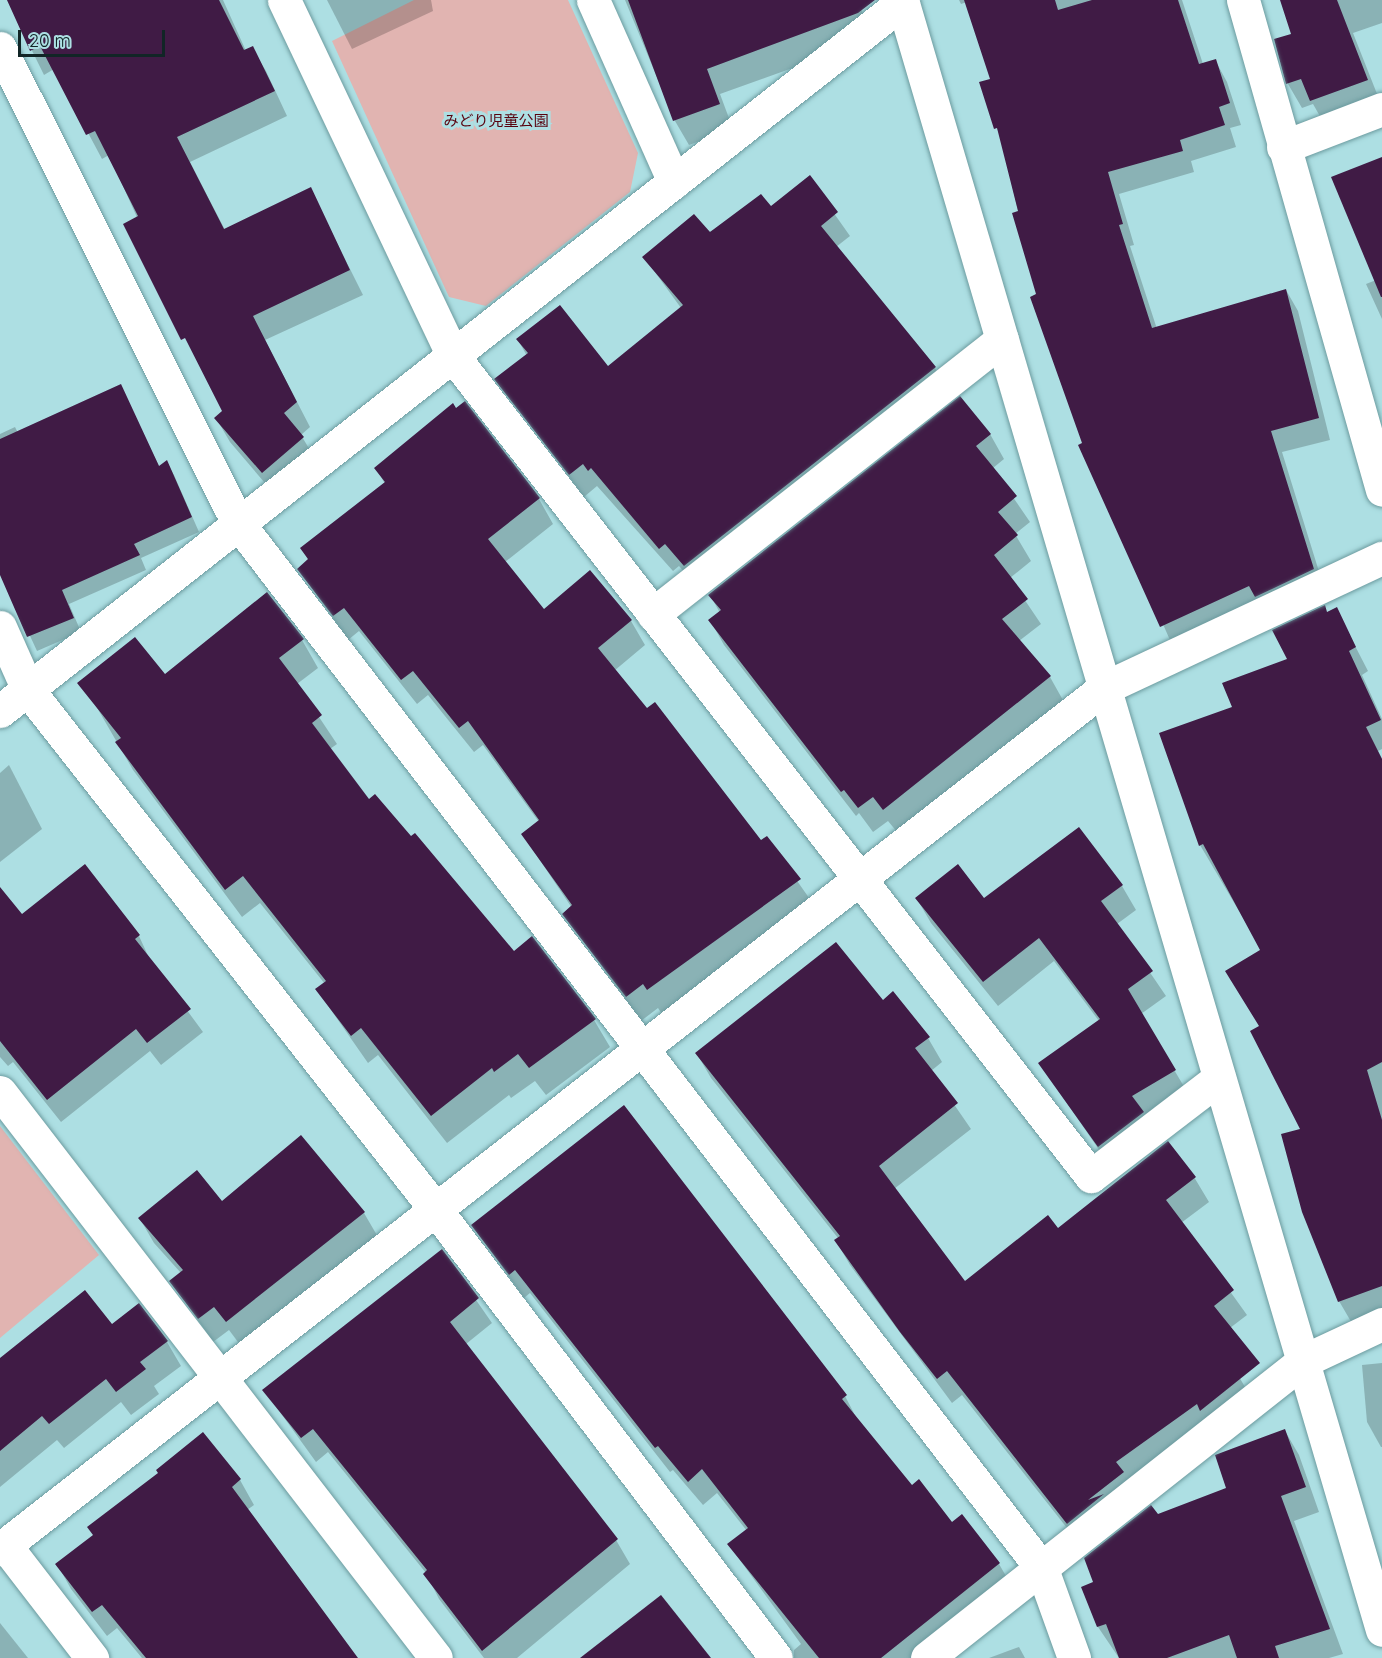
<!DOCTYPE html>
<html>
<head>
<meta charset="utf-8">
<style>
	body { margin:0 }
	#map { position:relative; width:1382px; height:1658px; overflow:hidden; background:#addfe3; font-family:Quicksand,"Noto Sans JP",sans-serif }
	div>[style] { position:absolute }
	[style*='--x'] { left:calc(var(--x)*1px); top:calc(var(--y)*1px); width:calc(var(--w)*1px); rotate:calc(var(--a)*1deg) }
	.green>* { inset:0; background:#e1b4b1 }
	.shadow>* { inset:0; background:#0003 }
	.building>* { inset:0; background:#401b45 }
	.roads { filter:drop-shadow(0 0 2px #6c9b9f) drop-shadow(0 0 2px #6c9b9f) }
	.minor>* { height:33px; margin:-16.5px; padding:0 16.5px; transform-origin:16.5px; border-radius:16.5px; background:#fff }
	.tertiary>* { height:33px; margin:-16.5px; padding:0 16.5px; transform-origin:16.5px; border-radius:16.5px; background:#fff }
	span { translate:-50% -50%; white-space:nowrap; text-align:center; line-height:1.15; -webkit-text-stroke:6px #addfe3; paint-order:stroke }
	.park-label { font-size:15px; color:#59030f }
	.scale { position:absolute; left:18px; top:30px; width:147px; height:27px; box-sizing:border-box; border:3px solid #112526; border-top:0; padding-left:8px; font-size:18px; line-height:21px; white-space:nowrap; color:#112526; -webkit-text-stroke:4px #addfe3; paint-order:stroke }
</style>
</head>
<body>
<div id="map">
	<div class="green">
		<i style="clip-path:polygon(414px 0,568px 0,638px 153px,630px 192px,486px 306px,449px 297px,332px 41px)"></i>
		<i style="clip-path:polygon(0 1126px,99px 1255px,0 1338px)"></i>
	</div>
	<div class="shadow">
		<i style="clip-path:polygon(7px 0,223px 0,246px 51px,252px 48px,266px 71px,287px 116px,190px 162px,225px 230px,310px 189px,363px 295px,265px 340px,310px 427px,301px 435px,317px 462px,276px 496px,230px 442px,216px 418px,224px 411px,109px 155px,102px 159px,54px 69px,44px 75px)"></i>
		<i style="clip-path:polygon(327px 0,431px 0,433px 11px,352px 49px)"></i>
		<i style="clip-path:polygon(625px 0,858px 0,865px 20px,851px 47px,720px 94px,733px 129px,689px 145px,675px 121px)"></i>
		<i style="clip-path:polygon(959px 0,1182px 0,1203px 64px,1215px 60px,1227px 82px,1241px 125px,1230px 128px,1236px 147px,1191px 161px,1194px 172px,1119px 194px,1134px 245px,1130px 246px,1157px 329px,1286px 290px,1298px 311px,1330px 440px,1282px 452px,1325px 591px,1173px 647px,1084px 444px,1038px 295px,1001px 139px,981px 83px,992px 79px,967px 2px,961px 4px)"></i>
		<i style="clip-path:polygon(1281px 0,1382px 0,1382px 23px,1353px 33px,1381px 104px,1325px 125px,1313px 104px,1302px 108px,1288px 84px,1276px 40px,1293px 35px)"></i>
		<i style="clip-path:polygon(1382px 160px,1382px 319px,1366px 284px,1376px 280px)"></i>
		<i style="clip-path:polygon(809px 178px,850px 236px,836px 247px,935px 368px,948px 391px,698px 588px,679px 566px,673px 571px,597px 486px,584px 497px,496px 379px,527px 356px,518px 340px,608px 368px,681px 308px,644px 257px,771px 208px)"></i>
		<i style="clip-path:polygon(120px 386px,160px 468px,167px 462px,174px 475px,199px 532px,141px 558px,146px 570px,69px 604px,81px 632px,37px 651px,0 571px,0 434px,15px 427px,18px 433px)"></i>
		<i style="clip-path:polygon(990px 434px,1004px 459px,993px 468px,1030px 522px,1015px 534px,1031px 561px,1010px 578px,1041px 624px,1019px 641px,1050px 677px,1064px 702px,898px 833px,888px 821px,873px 832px,859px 813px,856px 816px,724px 645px,710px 620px,720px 613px,710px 595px)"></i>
		<i style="clip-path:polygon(376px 468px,539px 499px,553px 524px,505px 562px,544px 611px,631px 621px,645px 645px,614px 671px,761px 842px,767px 838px,814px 905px,662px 1014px,658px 1008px,641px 1021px,564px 914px,572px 908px,523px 835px,539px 822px,483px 745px,474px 752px,428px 695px,417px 704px,359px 631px,348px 640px,299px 569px,309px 561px,302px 549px,385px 484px)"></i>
		<i style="clip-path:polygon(1336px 609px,1368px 671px,1362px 675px,1382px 719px,1382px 749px,1378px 751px,1382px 759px,1382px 1316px,1353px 1325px,1339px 1301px,1302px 1130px,1260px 1027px,1262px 950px,1200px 845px,1233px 708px,1289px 660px,1328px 613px)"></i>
		<i style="clip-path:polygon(302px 640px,318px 668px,297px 684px,337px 744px,330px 749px,369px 801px,514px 953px,594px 1020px,610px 1047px,546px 1095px,535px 1081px,511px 1098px,509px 1095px,447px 1143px,378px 1055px,368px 1063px,317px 990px,325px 984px,260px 903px,242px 917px,133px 770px,92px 699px)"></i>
		<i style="clip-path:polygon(9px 765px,42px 829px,0 862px,0 773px)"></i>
		<i style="clip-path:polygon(1122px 886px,1136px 910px,1117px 924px,1166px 996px,1141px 1014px,1189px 1095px,1113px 1170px,1040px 1064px,1099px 1021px,1054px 961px,998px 1006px,931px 923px,917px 899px,984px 900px)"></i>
		<i style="clip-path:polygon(0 890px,21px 916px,139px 936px,150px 960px,203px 1032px,161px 1065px,150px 1051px,61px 1122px,13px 1062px,8px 1066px,0 1057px)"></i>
		<i style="clip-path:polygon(882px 1002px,928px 1038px,942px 1062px,931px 1071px,971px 1129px,894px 1189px,965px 1283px,1058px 1231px,1194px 1177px,1209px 1202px,1181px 1223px,1247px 1315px,1230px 1328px,1238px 1375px,1252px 1399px,1082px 1547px,962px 1395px,952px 1403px,850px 1265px,836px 1241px,838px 1238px,711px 1078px,697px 1054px)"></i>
		<i style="clip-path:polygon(222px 1203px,364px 1213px,378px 1237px,241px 1346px,229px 1330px,213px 1342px,171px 1281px,181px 1273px,154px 1243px,140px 1219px)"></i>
		<i style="clip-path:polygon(473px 1226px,845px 1396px,858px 1421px,912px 1487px,999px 1564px,1013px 1588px,923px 1658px,794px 1658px,794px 1650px,801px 1644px,729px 1545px,747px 1531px,717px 1493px,703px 1505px,673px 1470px,670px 1472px,530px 1293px,524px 1298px)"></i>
		<i style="clip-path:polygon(442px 1251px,492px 1323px,466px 1344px,616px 1540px,630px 1564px,517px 1658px,484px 1658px,439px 1599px,426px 1573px,328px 1452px,316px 1462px,264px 1390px)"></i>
		<i style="clip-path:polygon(112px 1326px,167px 1342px,181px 1366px,154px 1386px,159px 1394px,131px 1415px,121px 1402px,64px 1448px,57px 1440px,0 1487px,0 1362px)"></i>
		<i style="clip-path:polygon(1382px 1363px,1382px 1447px,1381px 1447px,1367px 1422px,1362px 1365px)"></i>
		<i style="clip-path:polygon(1285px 1431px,1299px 1455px,1319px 1512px,1294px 1521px,1343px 1654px,1329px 1658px,1119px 1658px,1098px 1627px,1083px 1588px,1095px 1583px,1157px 1516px,1228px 1489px)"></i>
		<i style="clip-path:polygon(203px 1435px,240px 1480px,254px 1505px,247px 1510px,356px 1658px,142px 1658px,117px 1628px,107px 1636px,71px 1589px,57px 1564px,94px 1536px)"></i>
		<i style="clip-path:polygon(0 1623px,28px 1658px,0 1658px)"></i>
		<i style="clip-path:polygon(1019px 1647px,1025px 1658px,989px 1658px)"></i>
	</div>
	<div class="building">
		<i style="clip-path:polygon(7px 0,219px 0,244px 50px,253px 46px,275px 91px,177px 137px,224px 229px,311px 187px,350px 270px,253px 316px,297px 402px,284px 413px,304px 437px,262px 473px,214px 418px,222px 411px,185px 338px,181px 340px,123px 224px,138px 216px,95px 131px,86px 135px,40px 46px,30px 51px)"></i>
		<i style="clip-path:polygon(628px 0,875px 0,858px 13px,707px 69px,720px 104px,673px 121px)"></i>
		<i style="clip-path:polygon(964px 0,1055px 0,1058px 10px,1092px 0,1178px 0,1199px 64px,1216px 59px,1230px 103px,1219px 107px,1225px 125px,1180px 140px,1183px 151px,1108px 172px,1123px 224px,1119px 225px,1152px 328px,1286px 289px,1319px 418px,1271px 431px,1314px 569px,1255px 597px,1249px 586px,1160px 627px,1078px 445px,1082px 443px,1030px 297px,1036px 294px,1012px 213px,1018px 211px,997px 128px,994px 129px,979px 82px,990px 79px)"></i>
		<i style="clip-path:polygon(1280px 0,1337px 0,1368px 80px,1310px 101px,1301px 79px,1286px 84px,1274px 39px,1291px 34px)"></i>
		<i style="clip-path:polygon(1382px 157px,1382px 297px,1381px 297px,1331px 177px)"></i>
		<i style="clip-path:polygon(810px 175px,838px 212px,821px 226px,936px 367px,684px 566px,665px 544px,659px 549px,591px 468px,588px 471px,583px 464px,569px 475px,494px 379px,528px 353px,516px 339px,560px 305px,608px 366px,683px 305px,642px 257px,694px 214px,710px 232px,761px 194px,771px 206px)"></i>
		<i style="clip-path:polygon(121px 384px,159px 466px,167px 460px,192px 517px,134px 544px,140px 555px,62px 590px,74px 618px,27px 637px,0 575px,0 439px)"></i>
		<i style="clip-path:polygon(960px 396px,991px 434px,976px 446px,1017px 496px,998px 512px,1018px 535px,994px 555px,1028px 599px,1002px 619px,1051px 676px,883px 810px,873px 797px,858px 808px,844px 790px,841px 792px,708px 620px,721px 610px,708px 595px)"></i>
		<i style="clip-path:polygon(465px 401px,540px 498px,488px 539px,544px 609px,590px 570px,632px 620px,598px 648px,647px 708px,655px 702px,761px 840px,767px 836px,801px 879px,647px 990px,643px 984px,626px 997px,562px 914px,572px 905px,521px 834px,539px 820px,468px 721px,459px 728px,413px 671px,401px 680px,344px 608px,333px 616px,297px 569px,308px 559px,300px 548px,385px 482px,374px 468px,453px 403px,456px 408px)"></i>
		<i style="clip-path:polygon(267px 592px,304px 639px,279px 658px,322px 715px,312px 723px,369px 799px,375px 794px,411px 836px,415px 833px,514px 951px,532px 936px,596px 1019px,529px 1068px,518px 1054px,494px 1072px,492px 1068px,431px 1116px,361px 1028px,351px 1036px,315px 989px,326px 981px,243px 876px,225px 890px,115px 742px,121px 738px,77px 683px,135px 637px,165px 674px)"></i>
		<i style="clip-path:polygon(1325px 605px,1327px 612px,1337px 607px,1356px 647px,1349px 651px,1381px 720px,1366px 727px,1382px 759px,1382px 1062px,1367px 1070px,1382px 1120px,1382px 1286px,1338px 1302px,1302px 1212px,1281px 1134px,1300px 1129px,1250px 1031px,1259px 1026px,1225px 971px,1260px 950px,1203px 844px,1199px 846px,1159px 733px,1232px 707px,1222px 683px,1287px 659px,1272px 630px)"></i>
		<i style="clip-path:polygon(1079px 827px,1123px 885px,1101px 901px,1153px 971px,1128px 989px,1176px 1070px,1132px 1096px,1144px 1112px,1098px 1147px,1038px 1063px,1100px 1019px,1039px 938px,983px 982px,915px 898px,958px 864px,984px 898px)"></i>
		<i style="clip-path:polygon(85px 864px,140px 935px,135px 939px,191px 1009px,147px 1043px,136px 1029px,47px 1100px,0 1041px,0 887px,22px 914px)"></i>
		<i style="clip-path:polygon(836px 942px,883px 1000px,893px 991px,930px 1037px,915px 1048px,958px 1103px,879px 1166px,965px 1281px,1048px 1215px,1058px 1228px,1168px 1141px,1196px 1177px,1166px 1200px,1234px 1290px,1214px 1306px,1260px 1363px,1200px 1411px,1197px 1404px,1116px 1462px,1124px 1472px,1088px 1500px,1104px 1494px,1067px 1524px,947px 1371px,937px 1379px,900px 1332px,834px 1240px,840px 1236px,695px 1053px)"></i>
		<i style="clip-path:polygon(624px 1105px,847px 1395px,842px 1399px,912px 1485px,919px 1479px,952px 1522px,962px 1514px,1000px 1563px,881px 1658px,819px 1658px,727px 1544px,748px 1528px,702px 1469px,688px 1482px,658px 1446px,655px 1448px,515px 1270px,509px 1275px,471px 1225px)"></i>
		<i style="clip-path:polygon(301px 1135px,365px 1212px,226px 1322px,214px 1307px,198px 1319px,169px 1281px,183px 1270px,138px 1218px,197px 1170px,222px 1201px)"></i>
		<i style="clip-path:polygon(442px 1249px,479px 1298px,450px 1322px,618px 1539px,482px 1651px,423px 1574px,427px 1570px,313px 1429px,301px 1438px,262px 1390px)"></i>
		<i style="clip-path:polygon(85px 1290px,112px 1324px,139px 1303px,168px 1341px,140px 1362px,146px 1369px,116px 1392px,106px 1379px,49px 1424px,42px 1416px,0 1451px,0 1358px)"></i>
		<i style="clip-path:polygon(1285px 1429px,1306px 1487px,1281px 1496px,1330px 1629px,1275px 1646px,1279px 1658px,1237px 1658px,1229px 1635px,1167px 1658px,1119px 1658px,1106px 1624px,1097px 1627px,1081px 1587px,1093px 1582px,1084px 1558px,1151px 1505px,1158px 1514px,1226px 1488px,1215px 1455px)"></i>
		<i style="clip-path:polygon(203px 1432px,241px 1479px,232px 1487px,358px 1658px,146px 1658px,102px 1605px,92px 1612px,55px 1564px,93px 1535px,87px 1527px,158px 1473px,156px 1470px)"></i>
		<i style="clip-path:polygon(661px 1595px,711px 1658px,580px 1658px)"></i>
	</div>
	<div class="roads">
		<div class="minor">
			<i style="--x:284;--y:0;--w:394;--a:64.6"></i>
			<i style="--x:453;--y:356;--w:1039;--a:52.12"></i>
			<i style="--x:1091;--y:1176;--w:161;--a:-37.4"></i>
			<i style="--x:593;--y:0;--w:199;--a:66"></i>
			<i style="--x:1243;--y:0;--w:509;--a:74.16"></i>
			<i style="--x:0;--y:48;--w:531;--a:63.39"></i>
			<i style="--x:238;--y:523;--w:1319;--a:52.45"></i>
			<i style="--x:1042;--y:1569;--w:95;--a:70.2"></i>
			<i style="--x:1283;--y:147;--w:106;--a:-21"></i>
			<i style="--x:653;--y:614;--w:444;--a:-38.2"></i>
			<i style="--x:0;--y:627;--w:69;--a:66"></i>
			<i style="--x:28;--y:690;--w:661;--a:51.88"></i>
			<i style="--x:436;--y:1210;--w:562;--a:52.8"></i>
			<i style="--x:1104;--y:688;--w:307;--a:-25.1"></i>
			<i style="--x:0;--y:711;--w:1148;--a:-38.14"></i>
			<i style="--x:0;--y:1092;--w:714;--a:52.39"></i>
			<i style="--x:5;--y:1545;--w:143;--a:52.4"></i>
			<i style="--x:927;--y:1658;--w:479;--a:-38.3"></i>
			<i style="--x:1303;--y:1361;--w:87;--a:-25.1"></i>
		</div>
		<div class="tertiary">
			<i style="--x:902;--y:0;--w:1699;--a:73.59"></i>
			<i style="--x:0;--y:1549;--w:1400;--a:-37.95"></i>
		</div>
	</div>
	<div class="park-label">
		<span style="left:496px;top:121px">みどり児童公園</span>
	</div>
	<div class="scale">20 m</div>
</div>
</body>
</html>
